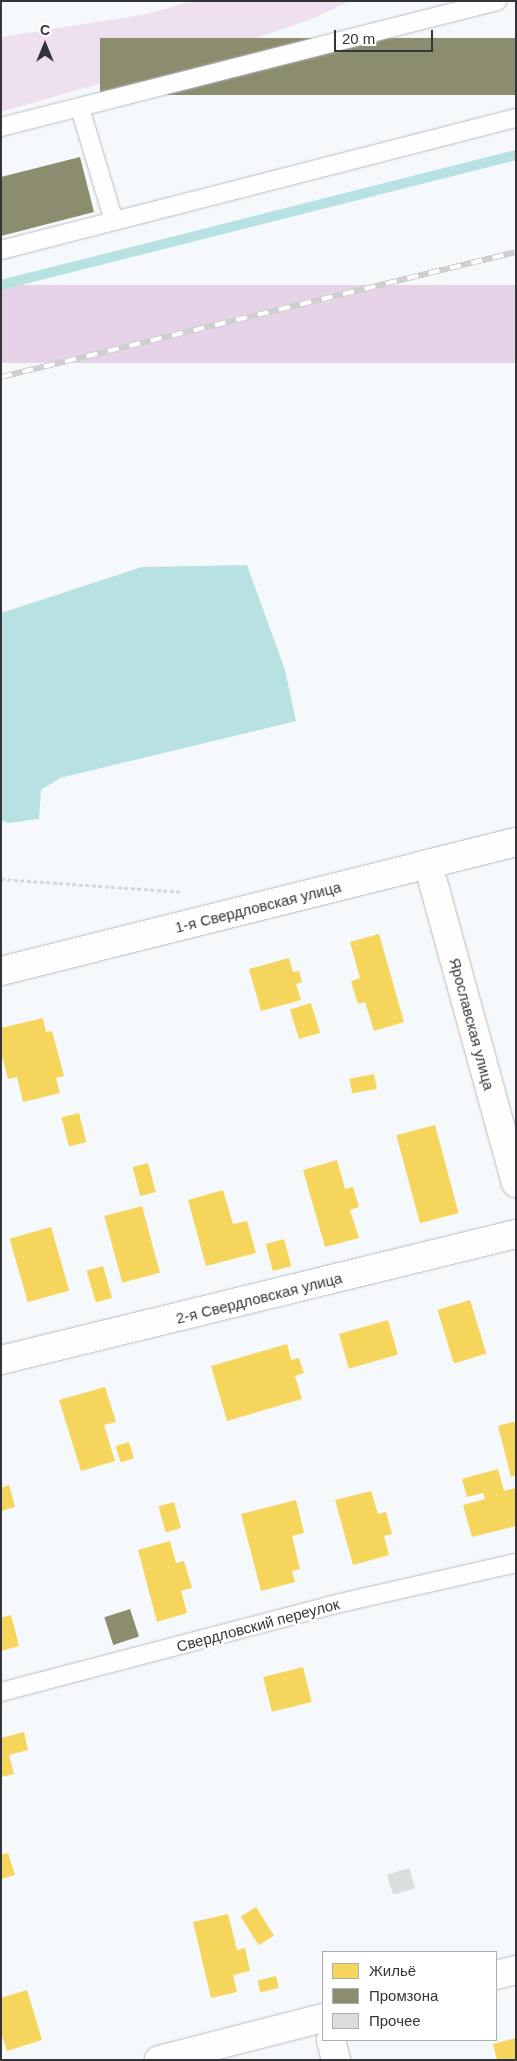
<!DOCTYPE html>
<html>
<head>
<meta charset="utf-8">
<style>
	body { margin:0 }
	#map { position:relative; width:517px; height:2061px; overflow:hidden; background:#f6f9fc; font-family:Arial,sans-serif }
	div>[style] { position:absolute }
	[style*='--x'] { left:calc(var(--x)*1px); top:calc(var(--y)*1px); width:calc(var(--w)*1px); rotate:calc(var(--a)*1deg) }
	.green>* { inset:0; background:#efe0f0 }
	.forest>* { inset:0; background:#e6d3e7; transform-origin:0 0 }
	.water>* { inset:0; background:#b8e2e1 }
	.homes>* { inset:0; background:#f6d55c; transform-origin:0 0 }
	.industry>* { inset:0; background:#8c8c6e; transform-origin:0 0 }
	.stream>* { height:10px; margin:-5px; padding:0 5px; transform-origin:5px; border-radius:5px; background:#b8e2e1 }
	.building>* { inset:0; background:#dadedf; transform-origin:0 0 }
	.path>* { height:3px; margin-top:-1.5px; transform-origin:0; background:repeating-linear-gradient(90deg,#d7d8d9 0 4px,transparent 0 6.5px) }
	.roads { filter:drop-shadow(0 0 1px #babcbf) drop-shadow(0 0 1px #babcbf) }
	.lane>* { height:18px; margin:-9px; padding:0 9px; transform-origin:9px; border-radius:9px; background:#fefeff }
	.street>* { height:28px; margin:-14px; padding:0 14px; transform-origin:14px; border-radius:14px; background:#fefeff }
	.rail>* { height:5.5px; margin-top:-2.75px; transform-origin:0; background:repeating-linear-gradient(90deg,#fff 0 11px,#cfcfd1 0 22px); box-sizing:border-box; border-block:1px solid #cfcfd1 }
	span { translate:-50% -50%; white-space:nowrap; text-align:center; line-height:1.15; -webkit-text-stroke:5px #fff; paint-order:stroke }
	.street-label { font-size:15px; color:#333538 }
	.frame { position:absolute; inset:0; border:2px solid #333538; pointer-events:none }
	.legend { position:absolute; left:322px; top:1951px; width:175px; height:90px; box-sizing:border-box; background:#fff; border:1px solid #adaeaf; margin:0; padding:6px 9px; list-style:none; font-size:15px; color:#333538 }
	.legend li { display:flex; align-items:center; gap:10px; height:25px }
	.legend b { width:25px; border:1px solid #adaeaf }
	.north { position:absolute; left:20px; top:20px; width:50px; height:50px; -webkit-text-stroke:4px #fff; paint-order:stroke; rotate:0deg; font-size:14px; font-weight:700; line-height:20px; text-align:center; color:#333538 }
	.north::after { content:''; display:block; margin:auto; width:18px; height:22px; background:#333538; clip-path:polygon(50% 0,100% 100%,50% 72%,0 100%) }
	.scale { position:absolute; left:334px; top:30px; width:99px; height:22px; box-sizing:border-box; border:2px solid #333538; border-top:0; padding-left:6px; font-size:15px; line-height:18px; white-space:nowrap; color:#333538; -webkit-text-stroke:4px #fff; paint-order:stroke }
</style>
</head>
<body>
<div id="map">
	<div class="green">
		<i style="clip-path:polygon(192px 1px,350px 1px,312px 19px,251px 40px,1px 112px,1px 37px,147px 14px)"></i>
	</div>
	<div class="forest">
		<i style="left:516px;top:285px;width:78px;height:529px;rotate:90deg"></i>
	</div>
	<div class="water">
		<i style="clip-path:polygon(247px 565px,285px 670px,296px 721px,60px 778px,41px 790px,39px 819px,8px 823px,1px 820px,1px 613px,142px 567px)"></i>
	</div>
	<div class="homes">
		<i style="clip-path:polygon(379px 934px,404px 1022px,374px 1031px,365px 1002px,358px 1004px,351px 981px,360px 978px,350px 942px)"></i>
		<i style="clip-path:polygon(289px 958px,293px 972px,299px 971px,302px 982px,296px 984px,301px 1000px,261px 1011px,249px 969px)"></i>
		<i style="left:311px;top:1003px;width:31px;height:22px;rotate:73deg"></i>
		<i style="clip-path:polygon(43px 1018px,46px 1032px,52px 1031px,64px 1076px,56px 1078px,60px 1093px,23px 1102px,17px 1077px,8px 1079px,1px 1052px,1px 1028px)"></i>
		<i style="left:374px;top:1074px;width:15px;height:25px;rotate:79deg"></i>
		<i style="left:79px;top:1113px;width:30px;height:18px;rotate:76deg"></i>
		<i style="left:435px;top:1125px;width:91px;height:40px;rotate:75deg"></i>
		<i style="clip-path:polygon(337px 1160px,345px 1189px,353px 1187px,359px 1207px,350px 1210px,359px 1238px,325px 1247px,303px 1170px)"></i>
		<i style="left:148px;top:1163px;width:30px;height:16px;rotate:75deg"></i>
		<i style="clip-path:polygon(223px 1190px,233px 1224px,247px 1221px,256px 1253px,206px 1266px,188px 1200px)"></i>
		<i style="left:142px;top:1206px;width:69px;height:39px;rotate:75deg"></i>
		<i style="left:51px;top:1227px;width:66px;height:43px;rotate:74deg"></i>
		<i style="left:284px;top:1239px;width:28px;height:19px;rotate:75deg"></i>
		<i style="left:103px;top:1266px;width:33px;height:17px;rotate:74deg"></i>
		<i style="left:470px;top:1300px;width:56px;height:34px;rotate:73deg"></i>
		<i style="left:388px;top:1320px;width:36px;height:51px;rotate:74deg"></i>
		<i style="clip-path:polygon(287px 1344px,291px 1360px,299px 1358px,304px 1373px,295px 1376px,302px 1399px,227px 1421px,211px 1366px)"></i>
		<i style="clip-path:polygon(105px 1387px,116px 1422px,104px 1425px,115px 1461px,81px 1471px,59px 1400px)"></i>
		<i style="clip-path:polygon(516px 1421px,516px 1475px,511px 1477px,498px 1426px)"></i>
		<i style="left:129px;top:1442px;width:17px;height:14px;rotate:73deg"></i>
		<i style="clip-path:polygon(498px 1469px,504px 1491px,516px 1488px,516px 1526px,472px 1537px,463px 1505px,485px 1499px,483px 1493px,467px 1497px,462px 1479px)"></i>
		<i style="clip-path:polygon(9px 1485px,15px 1507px,1px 1511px,1px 1488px)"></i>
		<i style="clip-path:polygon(371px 1491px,378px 1514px,386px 1512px,392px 1534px,384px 1536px,389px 1555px,353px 1565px,335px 1500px)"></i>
		<i style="clip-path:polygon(296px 1500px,304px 1533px,292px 1536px,300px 1569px,292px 1571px,295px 1582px,261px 1591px,241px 1514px)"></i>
		<i style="left:174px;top:1502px;width:27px;height:16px;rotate:75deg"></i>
		<i style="clip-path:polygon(170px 1541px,176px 1563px,184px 1561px,192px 1588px,181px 1591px,187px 1613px,157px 1622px,138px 1550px)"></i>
		<i style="clip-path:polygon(11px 1615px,19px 1646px,1px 1651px,1px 1618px)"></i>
		<i style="left:303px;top:1667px;width:36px;height:41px;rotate:76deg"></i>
		<i style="clip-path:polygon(24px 1732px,28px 1750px,9px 1755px,14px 1774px,1px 1777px,1px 1738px)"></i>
		<i style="clip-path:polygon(8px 1853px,15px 1875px,1px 1879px,1px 1855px)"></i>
		<i style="left:256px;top:1907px;width:34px;height:18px;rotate:58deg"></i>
		<i style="clip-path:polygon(228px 1914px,237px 1950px,245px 1948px,250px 1971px,233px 1975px,237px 1992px,211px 1998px,193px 1922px)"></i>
		<i style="left:276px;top:1976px;width:12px;height:19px;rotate:76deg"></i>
		<i style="clip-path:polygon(27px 1990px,42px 2040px,7px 2051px,1px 2033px,1px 1998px)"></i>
		<i style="clip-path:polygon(516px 2038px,516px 2060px,497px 2060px,493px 2044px)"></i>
	</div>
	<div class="industry">
		<i style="left:516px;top:38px;width:57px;height:416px;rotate:90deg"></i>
		<i style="clip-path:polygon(80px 157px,94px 212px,1px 236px,1px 177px)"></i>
		<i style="left:130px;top:1609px;width:29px;height:27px;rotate:72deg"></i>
	</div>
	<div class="stream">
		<i style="--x:1;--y:285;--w:531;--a:-14.17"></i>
	</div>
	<div class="building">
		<i style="left:409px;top:1868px;width:21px;height:23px;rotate:73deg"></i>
	</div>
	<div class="path">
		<i style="--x:1;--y:879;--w:180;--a:4.1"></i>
	</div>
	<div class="roads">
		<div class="lane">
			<i style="--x:80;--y:108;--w:118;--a:73.3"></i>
			<i style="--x:1;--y:127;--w:512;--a:-14.25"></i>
			<i style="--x:1;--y:250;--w:532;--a:-14.38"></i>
			<i style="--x:1;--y:1692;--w:350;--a:-14.7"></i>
			<i style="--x:340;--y:1603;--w:180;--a:-12.8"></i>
		</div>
		<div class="street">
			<i style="--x:428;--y:864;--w:331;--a:74.6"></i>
			<i style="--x:1;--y:971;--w:531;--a:-14.06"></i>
			<i style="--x:1;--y:1360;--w:530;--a:-13.75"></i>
			<i style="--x:496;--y:1975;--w:21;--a:-14"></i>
			<i style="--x:331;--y:2040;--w:21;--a:76"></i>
			<i style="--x:159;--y:2060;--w:169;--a:-14.4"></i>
		</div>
	</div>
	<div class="rail">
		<i style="--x:1;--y:377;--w:530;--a:-13.64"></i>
	</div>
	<div class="street-label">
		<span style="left:258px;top:907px;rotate:-14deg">1-я Свердловская улица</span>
		<span style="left:472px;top:1024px;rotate:75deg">Ярославская улица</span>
		<span style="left:259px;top:1298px;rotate:-14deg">2-я Свердловская улица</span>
		<span style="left:258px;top:1625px;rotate:-15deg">Свердловский переулок</span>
	</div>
	<div class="frame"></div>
	<ul class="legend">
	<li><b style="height:14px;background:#f6d55c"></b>Жильё</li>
	<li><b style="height:14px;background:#8c8c6e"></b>Промзона</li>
	<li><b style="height:14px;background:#dadedf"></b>Прочее</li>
	</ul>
	<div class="north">С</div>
	<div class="scale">20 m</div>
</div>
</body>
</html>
